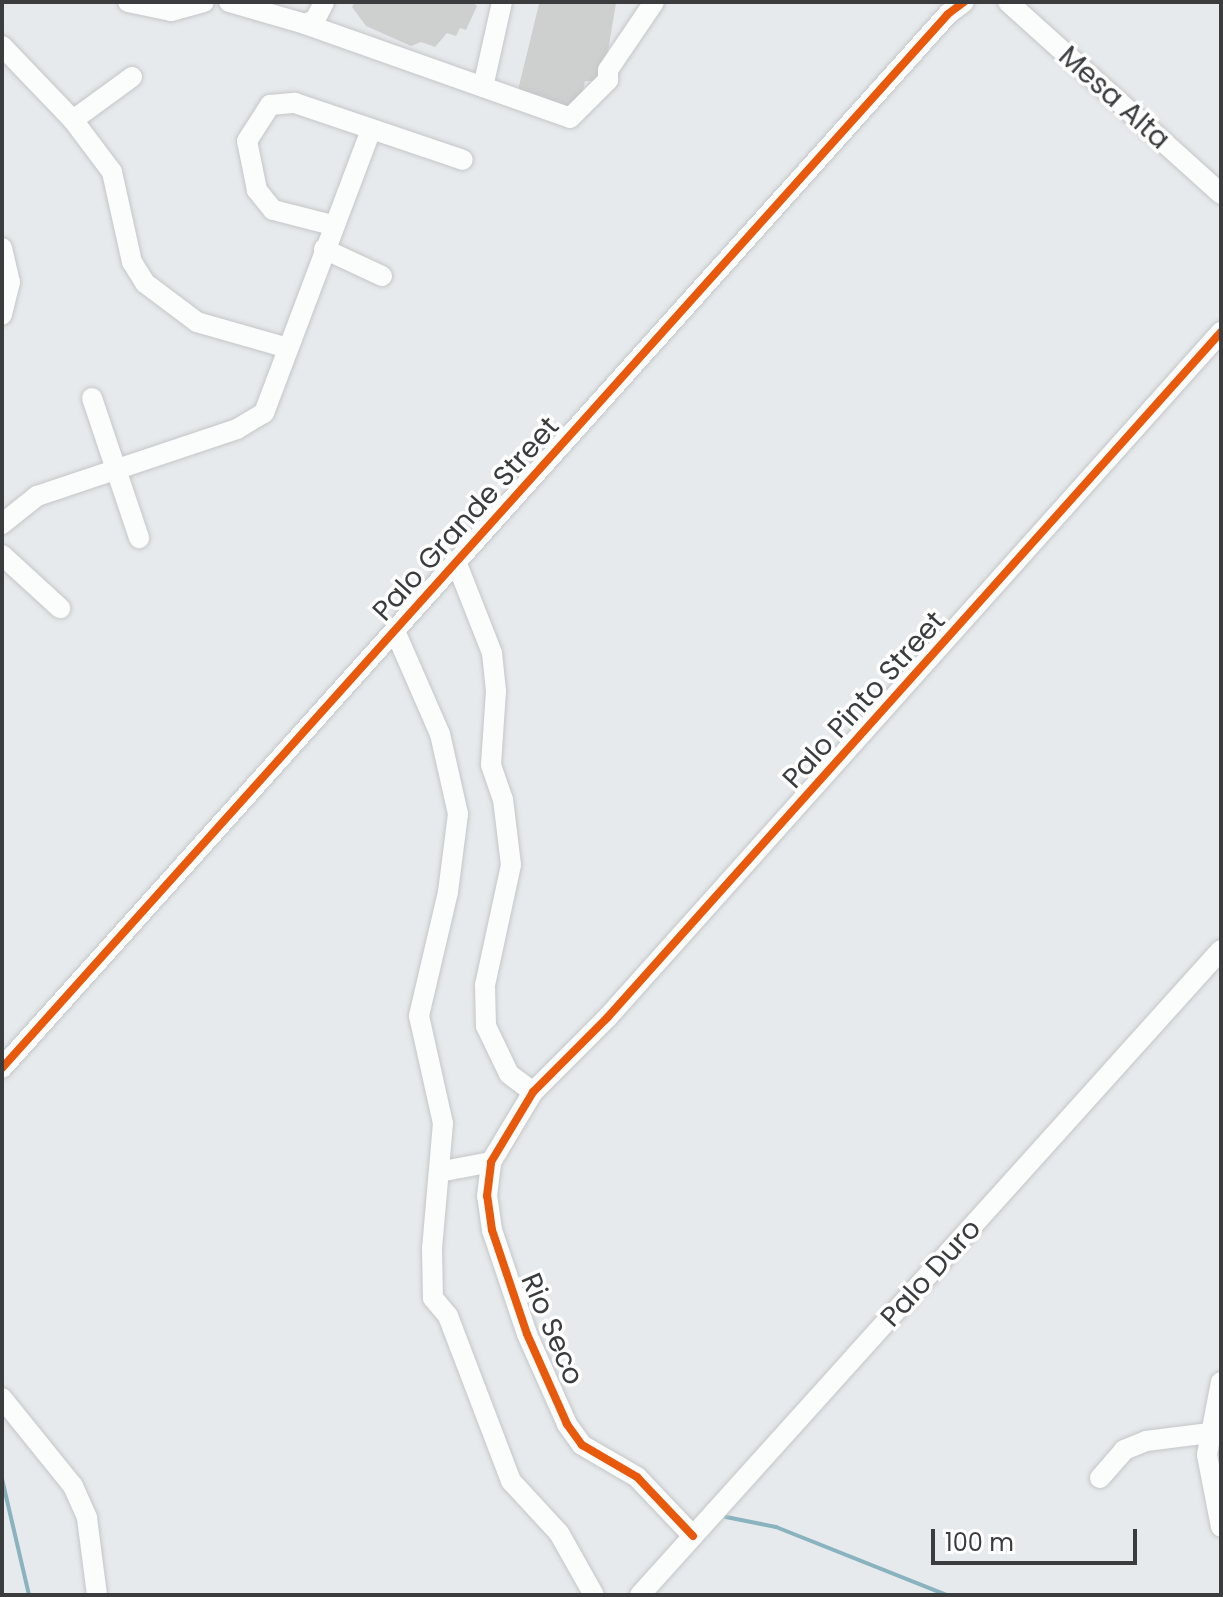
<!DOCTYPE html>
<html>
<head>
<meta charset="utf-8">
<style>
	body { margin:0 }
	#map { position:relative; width:1223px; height:1597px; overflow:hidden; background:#e7eaec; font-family:Poppins,sans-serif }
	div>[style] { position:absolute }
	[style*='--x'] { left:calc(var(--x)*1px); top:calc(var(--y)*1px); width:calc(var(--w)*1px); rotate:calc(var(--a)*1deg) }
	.stream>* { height:4px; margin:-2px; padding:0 2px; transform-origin:2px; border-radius:2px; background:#88b3bf }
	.building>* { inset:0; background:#cecfcf }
	.roads { filter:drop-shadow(0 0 2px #c4c6c8) drop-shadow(0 0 2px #c4c6c8) }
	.minor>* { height:20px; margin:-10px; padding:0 10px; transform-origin:10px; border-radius:10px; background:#fbfcfc }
	.cycleway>* { height:8px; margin:-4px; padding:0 4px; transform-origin:4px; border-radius:4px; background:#e8590c }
	span { translate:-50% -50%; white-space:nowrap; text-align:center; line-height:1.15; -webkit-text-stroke:7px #fff; paint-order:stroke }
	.street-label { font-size:28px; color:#3b3c3e }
	.frame { position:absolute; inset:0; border:4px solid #3b3c3e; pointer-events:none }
	.scale { position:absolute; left:931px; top:1529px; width:206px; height:36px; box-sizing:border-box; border:4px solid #3b3c3e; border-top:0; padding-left:10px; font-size:24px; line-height:28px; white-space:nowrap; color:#3b3c3e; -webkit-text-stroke:6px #fff; paint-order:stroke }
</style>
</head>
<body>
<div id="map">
	<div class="stream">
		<i style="--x:2;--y:1479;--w:119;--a:76.9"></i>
		<i style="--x:726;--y:1517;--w:51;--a:11.3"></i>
		<i style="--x:776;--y:1527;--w:184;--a:21.7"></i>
	</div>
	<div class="building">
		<i style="clip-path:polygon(355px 2px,472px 2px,477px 6px,466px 30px,460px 28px,456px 36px,447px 33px,435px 47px,421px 42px,411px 46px,366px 26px,352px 7px)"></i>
		<i style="clip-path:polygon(544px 2px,616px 3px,603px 81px,585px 81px,579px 110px,517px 94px,539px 4px)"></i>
	</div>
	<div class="roads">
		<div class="minor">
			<i style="--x:128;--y:2;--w:44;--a:11.8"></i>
			<i style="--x:171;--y:11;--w:34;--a:-15"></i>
			<i style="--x:229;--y:2;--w:79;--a:16.1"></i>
			<i style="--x:305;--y:24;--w:11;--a:-22"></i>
			<i style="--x:315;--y:20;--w:20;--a:-63"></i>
			<i style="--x:1008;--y:2;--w:287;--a:42"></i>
			<i style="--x:305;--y:24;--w:281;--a:19.5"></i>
			<i style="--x:570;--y:118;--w:54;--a:-45"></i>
			<i style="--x:608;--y:80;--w:10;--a:-90"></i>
			<i style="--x:608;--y:70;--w:82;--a:-55.9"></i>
			<i style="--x:2;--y:46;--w:103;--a:46.2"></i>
			<i style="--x:73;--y:120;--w:65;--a:53.1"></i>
			<i style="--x:112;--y:172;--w:92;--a:77.5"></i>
			<i style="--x:132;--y:262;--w:25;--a:58"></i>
			<i style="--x:145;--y:283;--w:65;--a:36.9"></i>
			<i style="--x:197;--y:322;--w:95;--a:15.9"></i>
			<i style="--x:483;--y:87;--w:87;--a:-77.4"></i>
			<i style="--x:73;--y:120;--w:73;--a:-36.1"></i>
			<i style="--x:332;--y:225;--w:61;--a:-165.7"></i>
			<i style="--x:273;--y:210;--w:26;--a:-129"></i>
			<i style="--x:257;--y:190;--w:50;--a:-101.5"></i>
			<i style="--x:247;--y:141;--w:43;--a:-57.4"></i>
			<i style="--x:270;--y:105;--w:25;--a:-5"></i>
			<i style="--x:295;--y:103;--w:177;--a:18.7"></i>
			<i style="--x:2;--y:248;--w:35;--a:77"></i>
			<i style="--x:10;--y:282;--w:34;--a:104"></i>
			<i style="--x:324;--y:249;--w:64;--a:25"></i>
			<i style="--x:92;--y:398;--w:148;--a:71.4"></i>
			<i style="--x:2;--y:524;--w:45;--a:-38.7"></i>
			<i style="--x:37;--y:496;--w:211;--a:-18.5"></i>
			<i style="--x:237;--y:429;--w:31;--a:-31"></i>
			<i style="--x:264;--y:413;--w:303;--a:-69.3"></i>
			<i style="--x:2;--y:555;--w:79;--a:42.4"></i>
			<i style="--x:457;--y:564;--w:96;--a:68.5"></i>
			<i style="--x:492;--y:653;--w:38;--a:84"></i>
			<i style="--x:496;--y:691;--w:74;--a:93.9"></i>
			<i style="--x:491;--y:765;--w:36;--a:71"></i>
			<i style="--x:503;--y:799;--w:66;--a:83.1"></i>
			<i style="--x:511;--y:865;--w:123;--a:102.2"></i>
			<i style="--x:485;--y:985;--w:41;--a:88.6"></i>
			<i style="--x:486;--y:1026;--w:53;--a:64.4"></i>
			<i style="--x:509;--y:1074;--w:30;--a:37"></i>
			<i style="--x:395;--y:631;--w:112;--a:66.4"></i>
			<i style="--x:440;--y:734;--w:82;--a:77.3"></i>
			<i style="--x:458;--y:814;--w:79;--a:97.3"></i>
			<i style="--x:448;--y:892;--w:127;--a:103.2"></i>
			<i style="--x:419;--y:1016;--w:110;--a:77.4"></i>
			<i style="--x:443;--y:1123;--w:125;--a:95"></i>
			<i style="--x:432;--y:1248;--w:50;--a:88.9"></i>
			<i style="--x:433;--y:1298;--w:23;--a:50"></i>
			<i style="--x:448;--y:1316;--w:177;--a:69.1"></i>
			<i style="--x:511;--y:1481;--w:71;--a:47.3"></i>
			<i style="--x:559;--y:1533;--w:71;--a:60.6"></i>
			<i style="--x:2;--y:1068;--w:1416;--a:-48.09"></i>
			<i style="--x:948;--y:14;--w:20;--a:-37"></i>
			<i style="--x:439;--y:1172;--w:53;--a:-10.9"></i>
			<i style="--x:1221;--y:1382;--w:74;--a:100.9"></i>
			<i style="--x:1207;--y:1455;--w:73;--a:79"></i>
			<i style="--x:2;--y:1398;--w:113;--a:51.1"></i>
			<i style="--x:73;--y:1486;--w:35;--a:66"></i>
			<i style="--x:87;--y:1518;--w:78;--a:82.6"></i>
			<i style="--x:1100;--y:1478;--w:37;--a:-49"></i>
			<i style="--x:1124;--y:1450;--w:24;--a:-22"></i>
			<i style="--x:1146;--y:1441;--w:64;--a:-7.2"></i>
			<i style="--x:693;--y:1536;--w:81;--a:-133.5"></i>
			<i style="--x:637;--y:1477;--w:64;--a:-149.8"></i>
			<i style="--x:582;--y:1445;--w:26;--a:-126"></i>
			<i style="--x:567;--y:1424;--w:98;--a:-114"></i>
			<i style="--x:527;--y:1334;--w:110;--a:-108.6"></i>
			<i style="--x:492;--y:1230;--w:34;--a:-98"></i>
			<i style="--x:487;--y:1196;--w:34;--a:-83"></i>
			<i style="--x:491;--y:1162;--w:82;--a:-59"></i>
			<i style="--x:533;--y:1092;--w:105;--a:-45"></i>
			<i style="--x:607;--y:1018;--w:921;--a:-48.17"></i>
			<i style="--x:640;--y:1595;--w:868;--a:-47.99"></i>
		</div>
	</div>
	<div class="cycleway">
		<i style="--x:2;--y:1068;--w:1416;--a:-48.09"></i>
		<i style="--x:948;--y:14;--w:20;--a:-37"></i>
		<i style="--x:693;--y:1536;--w:81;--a:-133.5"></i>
		<i style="--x:637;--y:1477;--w:64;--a:-149.8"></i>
		<i style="--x:582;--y:1445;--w:26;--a:-126"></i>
		<i style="--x:567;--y:1424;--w:98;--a:-114"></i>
		<i style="--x:527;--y:1334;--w:110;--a:-108.6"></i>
		<i style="--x:492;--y:1230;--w:34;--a:-98"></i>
		<i style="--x:487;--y:1196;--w:34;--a:-83"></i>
		<i style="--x:491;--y:1162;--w:82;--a:-59"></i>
		<i style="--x:533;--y:1092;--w:105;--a:-45"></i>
		<i style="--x:607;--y:1018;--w:921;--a:-48.17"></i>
	</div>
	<div class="street-label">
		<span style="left:1114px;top:98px;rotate:42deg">Mesa Alta</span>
		<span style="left:466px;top:519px;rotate:-48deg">Palo Grande Street</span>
		<span style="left:864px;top:700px;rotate:-48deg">Palo Pinto Street</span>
		<span style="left:931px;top:1273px;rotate:-48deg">Palo Duro</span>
		<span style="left:552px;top:1329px;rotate:67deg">Rio Seco</span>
	</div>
	<div class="frame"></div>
	<div class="scale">100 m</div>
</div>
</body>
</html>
